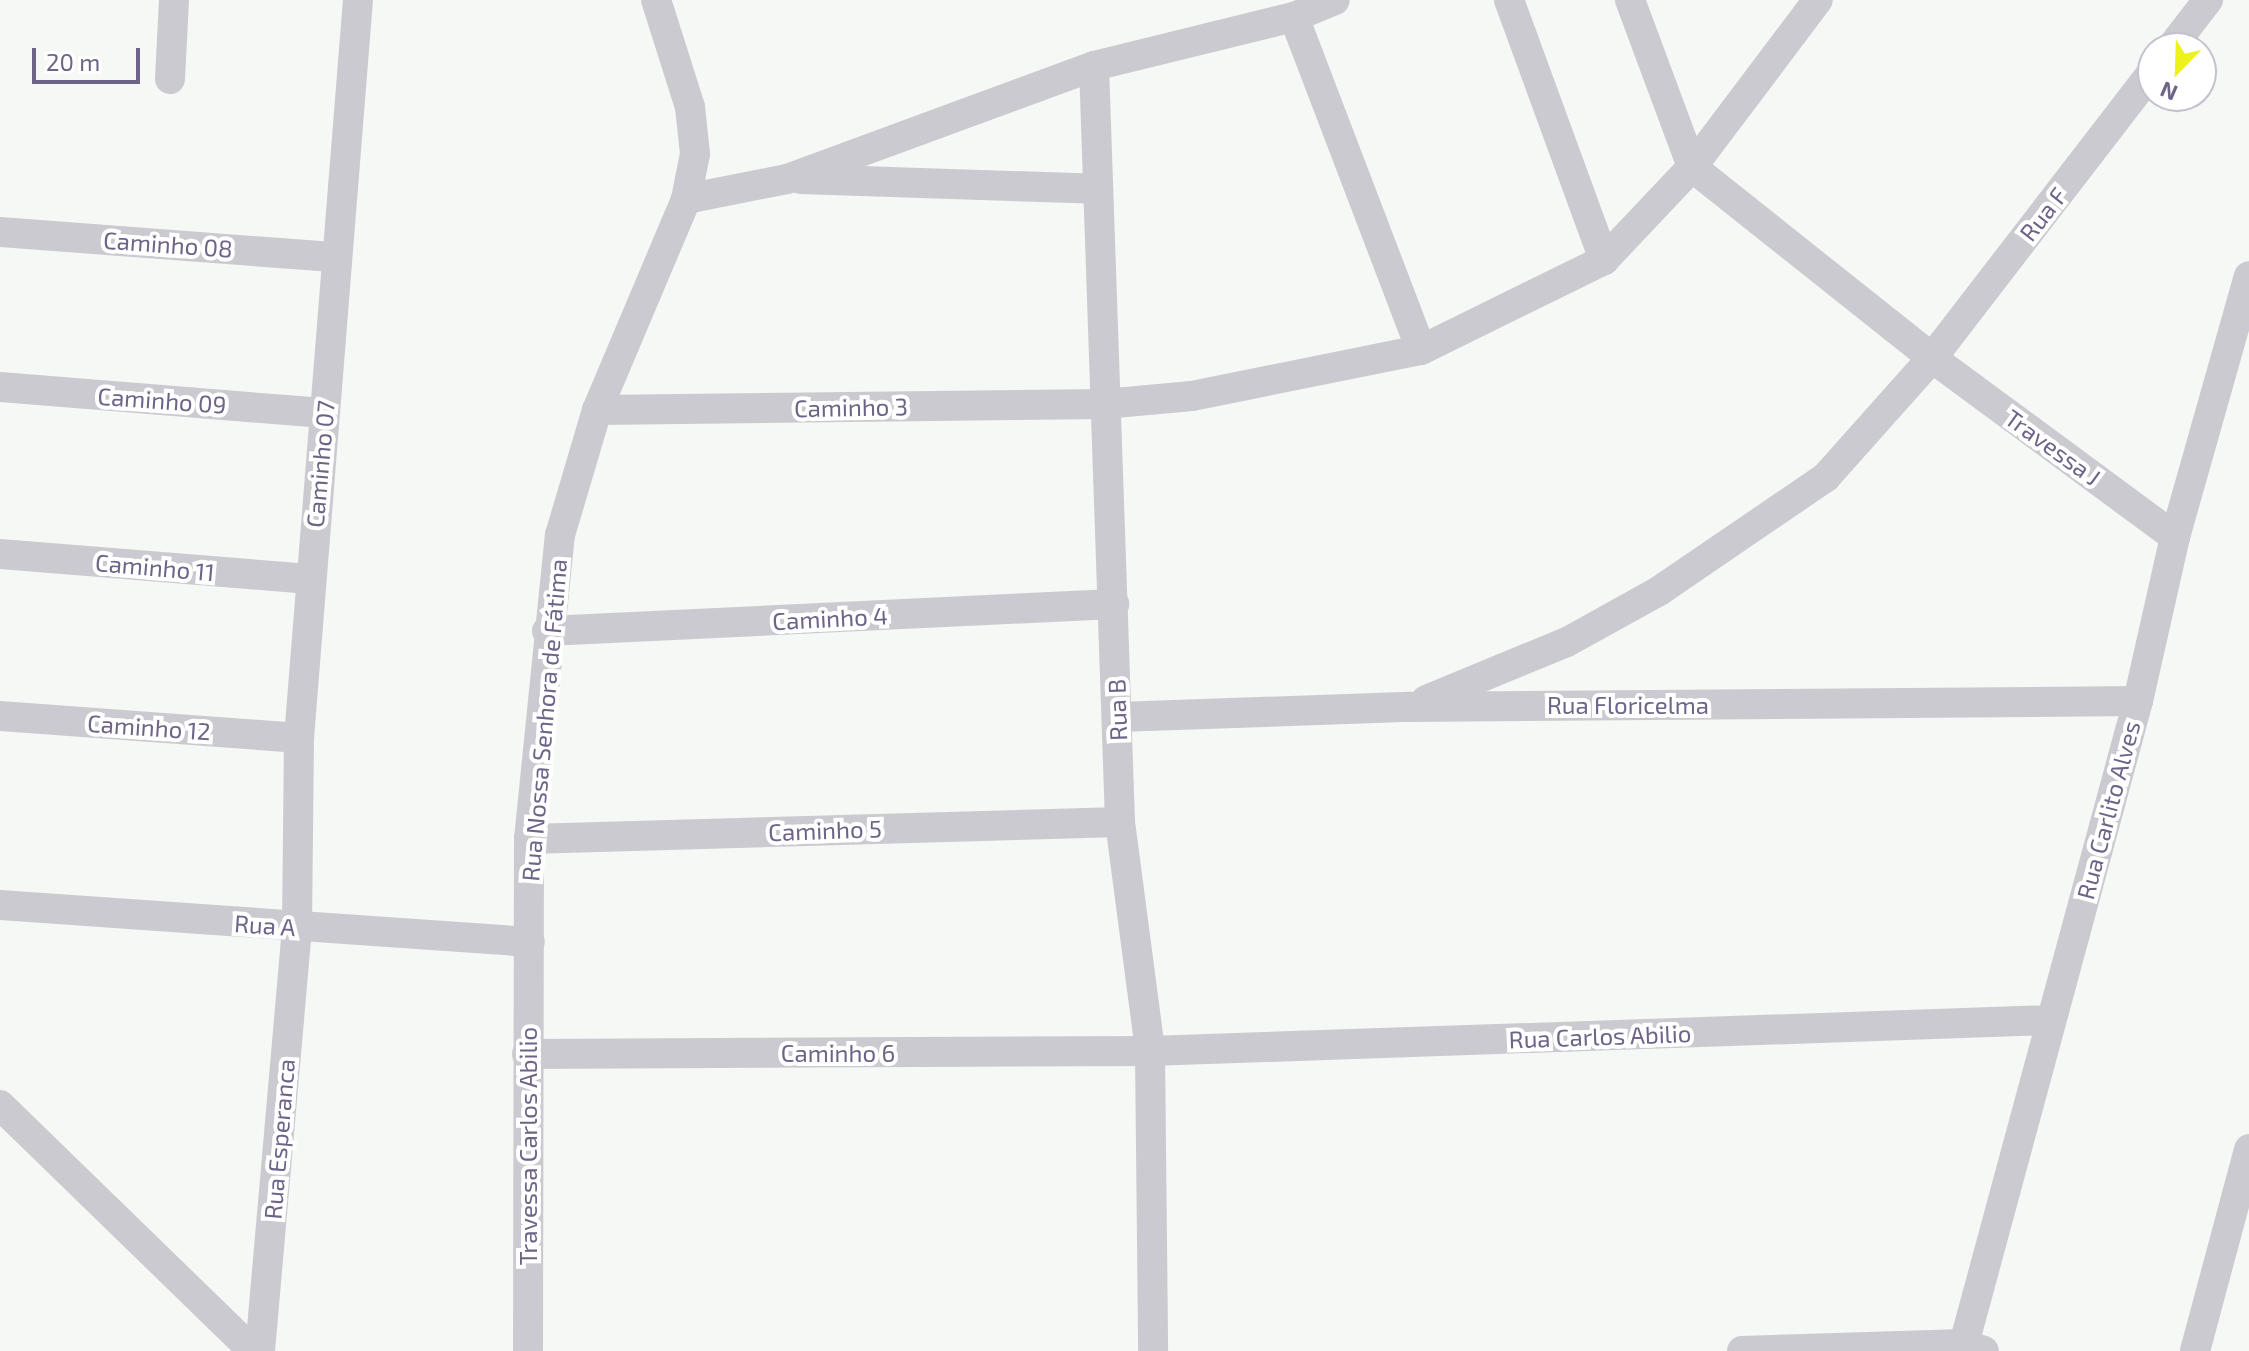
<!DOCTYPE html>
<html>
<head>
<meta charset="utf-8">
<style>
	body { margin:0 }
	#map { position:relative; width:2249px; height:1351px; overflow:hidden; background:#f5f8f4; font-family:"Exo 2",sans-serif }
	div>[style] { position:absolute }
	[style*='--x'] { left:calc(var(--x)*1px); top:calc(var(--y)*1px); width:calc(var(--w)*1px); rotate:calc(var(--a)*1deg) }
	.minor>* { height:30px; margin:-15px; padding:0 15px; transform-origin:15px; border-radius:15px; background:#cbcad0 }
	span { translate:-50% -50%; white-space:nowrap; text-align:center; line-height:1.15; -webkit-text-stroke:8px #fff; paint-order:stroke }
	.street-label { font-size:24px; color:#6d6488 }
	.north { position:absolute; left:2137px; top:32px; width:80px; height:80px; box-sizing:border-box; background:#fff; border:2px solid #c5c1cf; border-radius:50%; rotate:203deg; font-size:22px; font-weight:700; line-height:32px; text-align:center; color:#6d6488 }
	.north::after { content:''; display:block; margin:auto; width:28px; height:36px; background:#edf21b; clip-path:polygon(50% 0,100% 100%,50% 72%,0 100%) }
	.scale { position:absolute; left:32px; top:48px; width:108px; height:36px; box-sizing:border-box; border:4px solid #6d6488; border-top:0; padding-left:10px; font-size:24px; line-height:28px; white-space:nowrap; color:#6d6488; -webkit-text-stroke:6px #fff; paint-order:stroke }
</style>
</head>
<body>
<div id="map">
	<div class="minor">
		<i style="--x:1509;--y:0;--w:277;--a:69.9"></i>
		<i style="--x:1630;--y:0;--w:178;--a:69.6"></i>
		<i style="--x:1692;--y:167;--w:307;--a:38.5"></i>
		<i style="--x:1932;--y:358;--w:302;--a:36.4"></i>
		<i style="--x:1294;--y:17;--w:356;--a:69.1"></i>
		<i style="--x:2171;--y:48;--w:61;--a:-52.4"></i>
		<i style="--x:1094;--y:66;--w:756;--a:88.03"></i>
		<i style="--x:1120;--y:822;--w:231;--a:82.5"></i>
		<i style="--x:1150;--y:1051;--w:300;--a:89.4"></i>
		<i style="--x:170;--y:79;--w:79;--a:-87.1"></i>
		<i style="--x:801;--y:179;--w:296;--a:1.9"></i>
		<i style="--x:686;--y:199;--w:103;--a:-11.2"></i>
		<i style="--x:787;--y:179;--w:327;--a:-20.2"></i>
		<i style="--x:1094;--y:66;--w:206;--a:-13.8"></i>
		<i style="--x:1294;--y:17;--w:44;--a:-22.5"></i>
		<i style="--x:0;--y:232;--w:337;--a:4.3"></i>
		<i style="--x:0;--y:387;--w:325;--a:4.6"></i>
		<i style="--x:597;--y:410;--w:507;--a:-0.68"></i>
		<i style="--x:1104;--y:404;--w:88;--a:-5.2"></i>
		<i style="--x:1192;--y:396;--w:234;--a:-11.4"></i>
		<i style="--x:1421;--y:350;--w:204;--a:-26.2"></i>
		<i style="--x:1604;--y:260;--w:128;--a:-46.6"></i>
		<i style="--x:1692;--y:167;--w:209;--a:-53"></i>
		<i style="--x:0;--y:554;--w:311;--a:4.6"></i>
		<i style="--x:547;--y:631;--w:568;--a:-2.73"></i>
		<i style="--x:1426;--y:700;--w:152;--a:-22.4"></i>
		<i style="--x:1567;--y:642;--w:105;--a:-29"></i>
		<i style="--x:1659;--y:591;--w:202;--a:-34.3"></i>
		<i style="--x:1826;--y:477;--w:159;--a:-48.3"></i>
		<i style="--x:1932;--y:358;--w:362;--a:-52.4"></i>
		<i style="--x:0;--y:716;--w:300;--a:4.2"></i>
		<i style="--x:1118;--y:717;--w:292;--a:-2"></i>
		<i style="--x:1410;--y:707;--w:728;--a:-0.47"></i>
		<i style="--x:529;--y:839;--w:591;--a:-1.65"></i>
		<i style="--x:0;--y:905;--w:531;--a:3.99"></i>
		<i style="--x:527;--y:1054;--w:623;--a:-0.28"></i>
		<i style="--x:1150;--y:1051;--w:901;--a:-1.97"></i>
		<i style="--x:0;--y:1105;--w:353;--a:44.2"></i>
		<i style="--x:1964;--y:1344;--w:666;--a:-74.86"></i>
		<i style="--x:2138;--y:701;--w:168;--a:-77.3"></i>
		<i style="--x:2175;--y:537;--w:271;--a:-74.2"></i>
		<i style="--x:260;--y:1351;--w:425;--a:-85"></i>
		<i style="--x:297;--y:928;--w:190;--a:-89.4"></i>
		<i style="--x:299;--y:738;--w:740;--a:-85.43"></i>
		<i style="--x:528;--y:1351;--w:512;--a:-89.89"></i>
		<i style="--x:529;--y:839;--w:306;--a:-84.2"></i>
		<i style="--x:560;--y:535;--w:130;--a:-73.5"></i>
		<i style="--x:597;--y:410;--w:229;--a:-67.1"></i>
		<i style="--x:686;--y:199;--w:46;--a:-78.7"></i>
		<i style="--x:695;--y:154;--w:47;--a:-96.1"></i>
		<i style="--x:690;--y:107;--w:112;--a:-107.6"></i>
		<i style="--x:1742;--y:1351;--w:222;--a:-1.8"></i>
		<i style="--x:1964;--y:1344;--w:21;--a:19"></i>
		<i style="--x:2195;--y:1351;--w:209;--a:-75"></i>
	</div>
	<div class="street-label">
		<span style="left:2043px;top:214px;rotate:-52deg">Rua F</span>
		<span style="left:168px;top:244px;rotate:4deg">Caminho 08</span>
		<span style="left:162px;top:400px;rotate:4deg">Caminho 09</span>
		<span style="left:851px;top:407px;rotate:-1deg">Caminho 3</span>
		<span style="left:2053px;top:447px;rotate:36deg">Travessa J</span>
		<span style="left:320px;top:464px;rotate:-85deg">Caminho 07</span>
		<span style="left:155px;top:567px;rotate:5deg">Caminho 11</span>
		<span style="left:830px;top:618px;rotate:-3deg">Caminho 4</span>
		<span style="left:1628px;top:705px">Rua Floricelma</span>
		<span style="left:1117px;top:710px;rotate:-92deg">Rua B</span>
		<span style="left:544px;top:720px;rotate:-85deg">Rua Nossa Senhora de Fátima</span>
		<span style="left:149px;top:727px;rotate:4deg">Caminho 12</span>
		<span style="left:2108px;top:810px;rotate:-75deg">Rua Carlito Alves</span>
		<span style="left:825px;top:830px;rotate:-2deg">Caminho 5</span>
		<span style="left:265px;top:925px;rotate:4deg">Rua A</span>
		<span style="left:1600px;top:1036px;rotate:-2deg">Rua Carlos Abilio</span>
		<span style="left:838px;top:1053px">Caminho 6</span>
		<span style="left:279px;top:1139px;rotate:-85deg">Rua Esperanca</span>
		<span style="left:528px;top:1146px;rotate:-90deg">Travessa Carlos Abilio</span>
	</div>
	<div class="north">N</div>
	<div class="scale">20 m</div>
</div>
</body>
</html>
